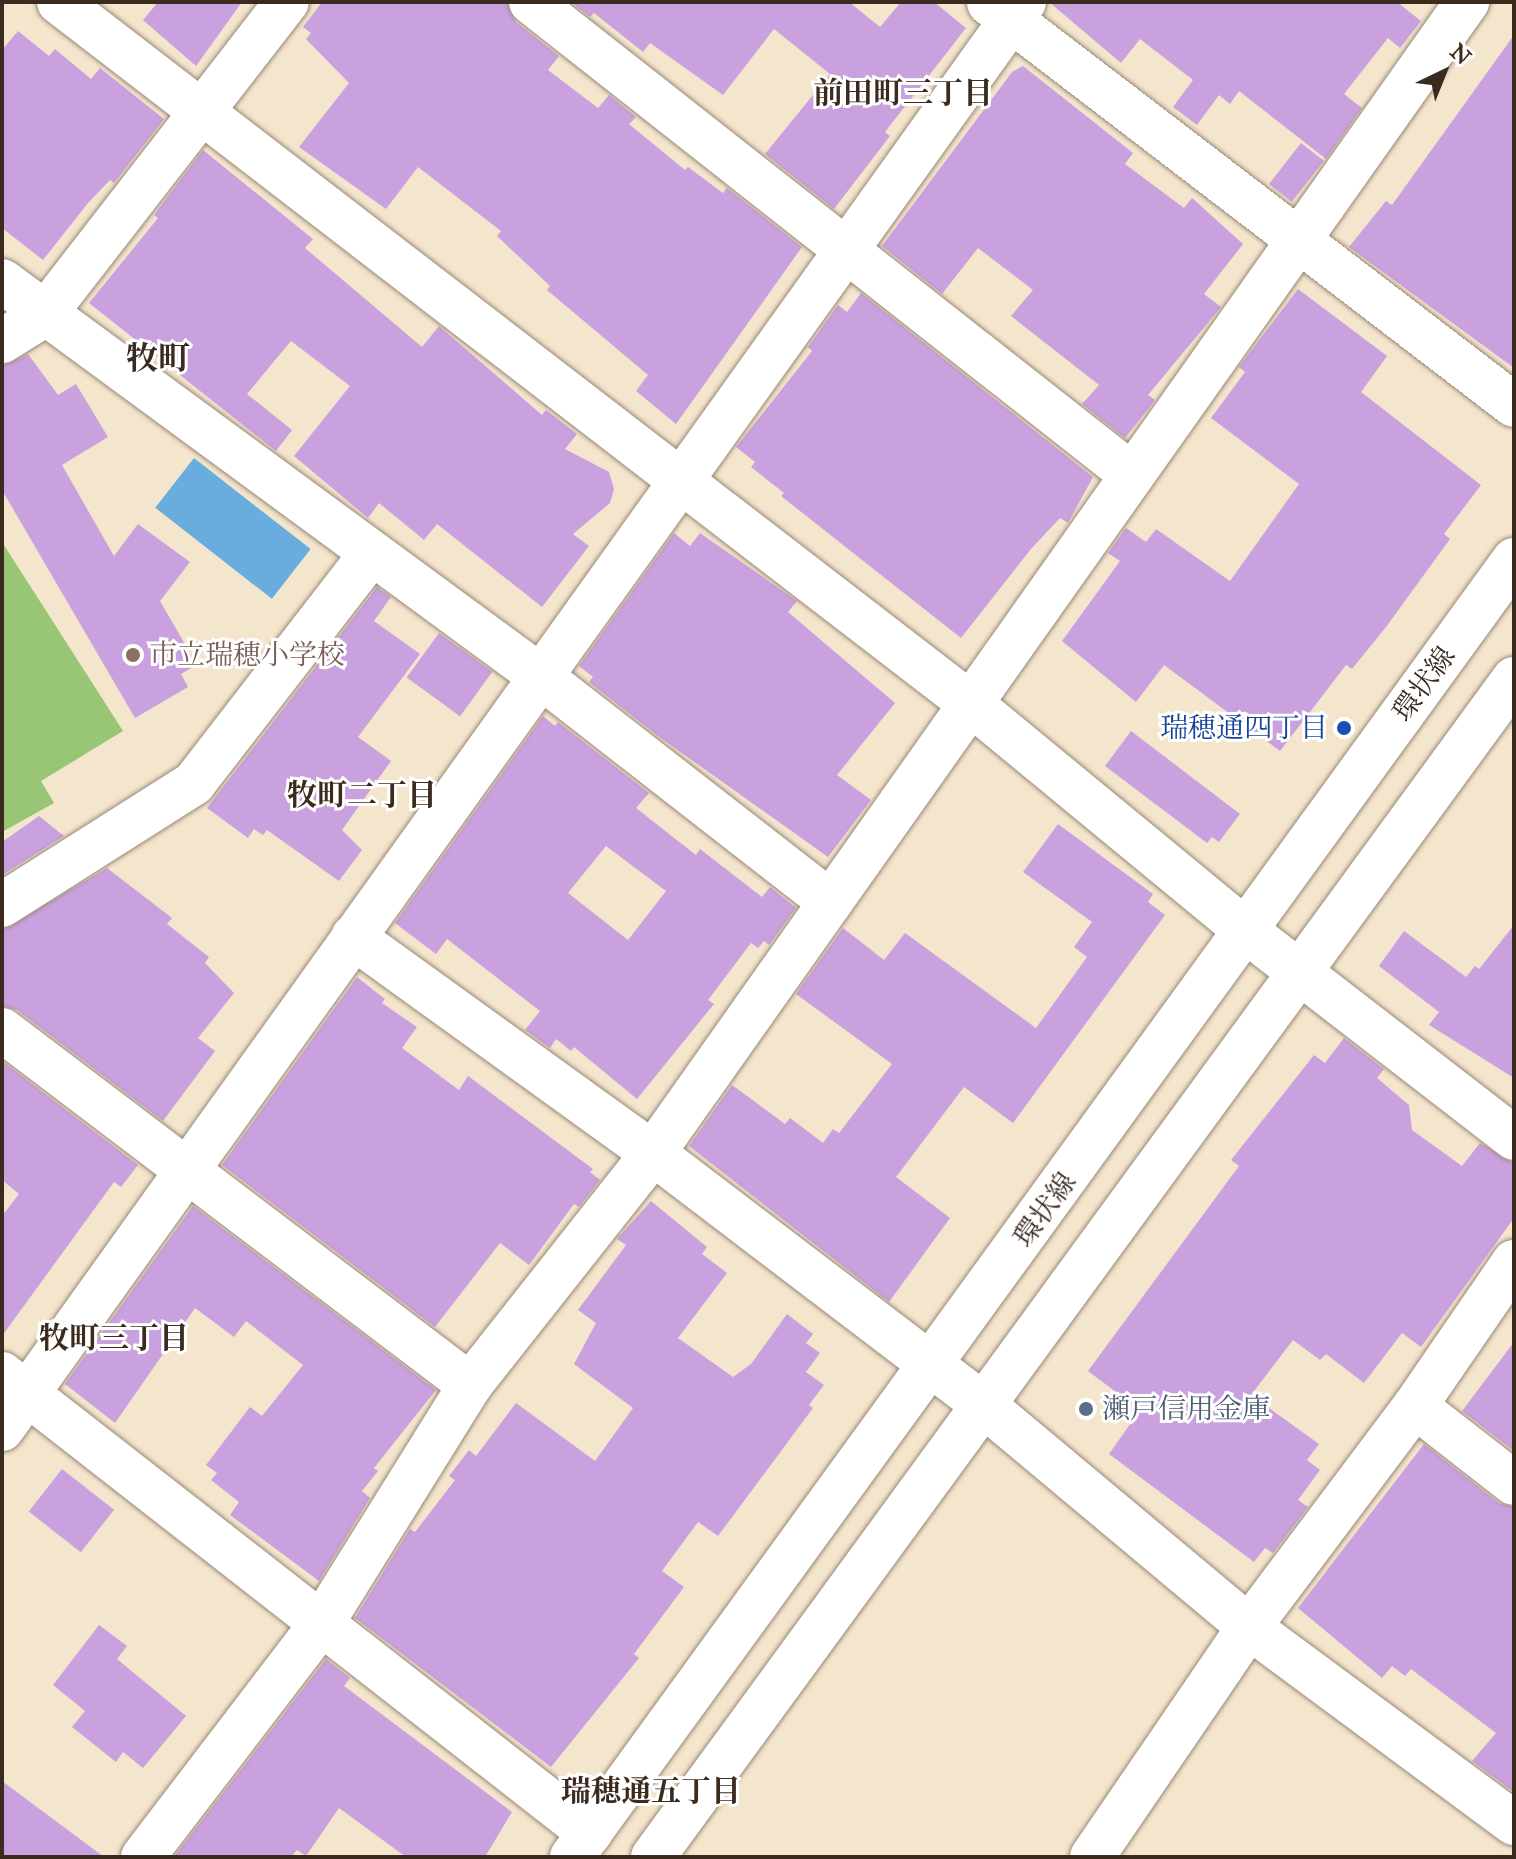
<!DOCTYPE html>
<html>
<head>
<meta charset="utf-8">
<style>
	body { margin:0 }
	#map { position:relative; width:1516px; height:1859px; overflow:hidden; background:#f4e5cd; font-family:"IM FELL Great Primer","Noto Serif JP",serif }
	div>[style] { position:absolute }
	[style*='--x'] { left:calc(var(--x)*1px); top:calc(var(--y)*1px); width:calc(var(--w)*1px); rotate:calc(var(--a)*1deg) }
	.green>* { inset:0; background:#99c675 }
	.water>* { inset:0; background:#68adde; transform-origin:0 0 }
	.building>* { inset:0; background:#caa1df; transform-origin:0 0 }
	.roads { filter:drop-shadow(0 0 2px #988876) drop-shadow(0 0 2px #988876) }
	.minor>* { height:44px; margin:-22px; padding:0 22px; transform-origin:22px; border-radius:22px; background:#fff }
	.primary>* { height:44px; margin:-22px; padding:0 22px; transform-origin:22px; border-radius:22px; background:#fff }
	.dots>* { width:22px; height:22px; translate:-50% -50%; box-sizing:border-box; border:4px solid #fff; border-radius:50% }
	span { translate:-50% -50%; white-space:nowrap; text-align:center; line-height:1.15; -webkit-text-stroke:6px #fff; paint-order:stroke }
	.education-label { font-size:28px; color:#785e54 }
	.left { translate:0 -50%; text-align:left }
	.street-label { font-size:28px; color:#3b2a1e }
	.transit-label { font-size:28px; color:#164399 }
	.right { translate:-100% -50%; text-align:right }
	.service-label { font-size:28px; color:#4e5e75 }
	.neighbourhood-label { font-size:30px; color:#3b2a1e; font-weight:700 }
	.quarter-label { font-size:32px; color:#3b2a1e; font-weight:700 }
	.frame { position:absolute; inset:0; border:4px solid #3b2a1e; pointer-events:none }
	.north { position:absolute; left:1404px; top:32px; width:80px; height:80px; -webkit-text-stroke:6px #fff; paint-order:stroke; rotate:43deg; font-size:22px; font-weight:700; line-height:32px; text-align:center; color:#3b2a1e }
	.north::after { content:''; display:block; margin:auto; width:28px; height:36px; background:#3b2a1e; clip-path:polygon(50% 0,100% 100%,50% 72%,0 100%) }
</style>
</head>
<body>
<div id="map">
	<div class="green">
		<i style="clip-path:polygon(2px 542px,123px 731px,41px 781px,54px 803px,2px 832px)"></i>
	</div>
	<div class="water">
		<i style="left:194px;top:458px;width:148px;height:63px;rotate:38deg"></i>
	</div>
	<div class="building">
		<i style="clip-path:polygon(158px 2px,242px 2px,196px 66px,143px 20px)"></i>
		<i style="clip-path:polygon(322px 2px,507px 2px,516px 22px,559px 56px,548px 70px,598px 108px,609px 95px,636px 117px,629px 124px,685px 170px,688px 167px,723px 193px,727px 188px,802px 247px,676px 424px,636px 391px,648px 375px,547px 290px,550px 286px,497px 236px,501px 231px,418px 167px,386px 209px,299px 147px,349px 83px,306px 39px,311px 33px,303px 27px)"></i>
		<i style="clip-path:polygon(571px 2px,849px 2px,880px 27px,901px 2px,934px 2px,966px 28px,885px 132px,890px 136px,834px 209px,765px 154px,830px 74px,774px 29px,723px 95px,650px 43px,643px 52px,594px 13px,590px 17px)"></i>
		<i style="clip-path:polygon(1049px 2px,1397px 2px,1421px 21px,1400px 48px,1388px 38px,1344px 94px,1362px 108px,1326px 159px,1239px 91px,1230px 104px,1219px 95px,1197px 125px,1173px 107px,1193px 80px,1140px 39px,1121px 63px)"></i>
		<i style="clip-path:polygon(18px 31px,49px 56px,55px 49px,91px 79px,100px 68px,164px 119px,114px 183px,110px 180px,88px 203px,43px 260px,2px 228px,2px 50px)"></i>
		<i style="clip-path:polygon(1514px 35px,1514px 368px,1349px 247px,1386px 201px,1392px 205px)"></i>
		<i style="clip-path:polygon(1023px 66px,1133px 153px,1125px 164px,1184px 208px,1192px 198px,1243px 244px,1204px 294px,1221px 307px,1148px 395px,1155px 400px,1125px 438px,1082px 404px,1099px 385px,1011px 316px,1033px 290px,978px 248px,942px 294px,882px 246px,1012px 72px)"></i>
		<i style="left:1301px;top:143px;width:29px;height:52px;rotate:38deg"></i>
		<i style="clip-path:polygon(203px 150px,313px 239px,305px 248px,422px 347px,439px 326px,542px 415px,546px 410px,577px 434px,565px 449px,609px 472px,614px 489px,610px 503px,573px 534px,589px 546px,542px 607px,437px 524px,424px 540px,379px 503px,368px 518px,294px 456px,350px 386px,291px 341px,247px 394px,292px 430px,276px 451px,89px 303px,158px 218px,154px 215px)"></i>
		<i style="clip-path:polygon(1298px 289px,1387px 356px,1361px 392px,1481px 485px,1444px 534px,1450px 539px,1386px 627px,1352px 669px,1346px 665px,1280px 751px,1164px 665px,1136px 702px,1062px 641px,1120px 561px,1108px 553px,1126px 528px,1146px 542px,1156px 529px,1230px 581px,1299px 484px,1211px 418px,1245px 372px,1239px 367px)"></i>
		<i style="clip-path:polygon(861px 293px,1093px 477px,1068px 523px,1060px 518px,1031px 549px,961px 638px,781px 496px,784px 493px,751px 467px,755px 462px,736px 447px,812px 351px,808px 347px,838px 305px,847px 312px)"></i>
		<i style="clip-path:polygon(28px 354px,58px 395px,76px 384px,108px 437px,62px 465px,114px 556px,138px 524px,190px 562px,160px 601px,197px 665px,181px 674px,188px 687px,135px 718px,2px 490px,2px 366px)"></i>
		<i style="clip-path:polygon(674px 533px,690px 546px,700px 533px,797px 601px,788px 612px,895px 703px,837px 775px,871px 800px,828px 857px,658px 736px,589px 682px,593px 677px,579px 666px)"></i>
		<i style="clip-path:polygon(377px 587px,391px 597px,374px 621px,420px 654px,358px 737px,391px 761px,342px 830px,362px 850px,339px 881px,267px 830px,263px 835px,254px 829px,248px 838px,207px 808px)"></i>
		<i style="left:439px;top:633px;width:66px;height:55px;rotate:36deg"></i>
		<i style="clip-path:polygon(evenodd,543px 716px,555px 726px,558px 722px,649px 793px,636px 808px,696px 855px,700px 849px,762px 897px,770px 887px,796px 908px,769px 945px,764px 941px,758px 948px,751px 943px,708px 1000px,714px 1004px,637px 1099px,574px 1047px,571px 1051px,556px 1039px,550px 1048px,525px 1030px,540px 1011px,447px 939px,436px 954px,395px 923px,543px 716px,606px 846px,666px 891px,628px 940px,568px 893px,606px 846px)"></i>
		<i style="clip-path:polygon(1131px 731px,1240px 814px,1219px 842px,1212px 837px,1207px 843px,1105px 766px)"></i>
		<i style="clip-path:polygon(39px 816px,64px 836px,2px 875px,2px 842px)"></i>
		<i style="clip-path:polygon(1058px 824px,1153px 894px,1148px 902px,1165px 915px,1013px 1123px,964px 1087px,896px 1177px,950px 1218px,889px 1302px,689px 1146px,732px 1085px,785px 1124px,790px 1118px,823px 1143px,833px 1129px,839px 1133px,892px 1064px,796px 994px,843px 928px,884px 960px,905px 933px,1036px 1028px,1087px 957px,1074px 947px,1092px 922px,1023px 872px)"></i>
		<i style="clip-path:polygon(107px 868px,172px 918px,167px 924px,209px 957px,205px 963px,234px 993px,198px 1038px,215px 1051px,163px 1121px,17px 1010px,2px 1006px,2px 930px)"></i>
		<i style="clip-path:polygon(1514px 925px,1514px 1078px,1429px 1025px,1439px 1012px,1379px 966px,1404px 931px,1466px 977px,1475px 966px,1479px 969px)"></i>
		<i style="clip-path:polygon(357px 977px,385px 999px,382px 1003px,417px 1027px,402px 1048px,459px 1090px,468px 1076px,593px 1169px,590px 1172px,600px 1180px,579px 1207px,574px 1204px,529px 1265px,500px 1243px,435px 1327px,222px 1165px)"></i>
		<i style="clip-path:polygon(1344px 1038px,1384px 1069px,1377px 1078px,1409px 1105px,1412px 1130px,1462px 1166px,1480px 1143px,1514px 1163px,1514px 1218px,1421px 1347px,1402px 1333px,1364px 1383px,1326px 1354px,1320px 1360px,1293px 1340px,1251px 1395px,1319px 1444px,1307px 1460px,1320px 1470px,1298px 1500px,1308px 1507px,1273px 1553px,1265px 1548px,1254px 1562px,1109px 1454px,1140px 1410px,1088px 1371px,1239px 1166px,1231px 1160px,1314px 1055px,1325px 1063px)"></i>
		<i style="clip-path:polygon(2px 1061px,138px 1165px,121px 1187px,114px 1182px,2px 1336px,2px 1216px,19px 1194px,2px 1180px)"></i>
		<i style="clip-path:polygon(651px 1201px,707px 1247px,702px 1254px,727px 1273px,678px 1338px,733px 1377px,751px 1364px,787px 1314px,813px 1334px,806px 1343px,820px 1353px,806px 1372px,824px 1385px,809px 1405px,813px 1408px,718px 1536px,698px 1522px,662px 1571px,684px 1587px,634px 1654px,639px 1658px,551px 1767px,355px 1618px,410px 1529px,415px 1532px,455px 1480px,449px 1476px,469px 1450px,476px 1456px,516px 1403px,595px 1461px,633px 1408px,574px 1364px,596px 1323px,578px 1310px,626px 1245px,617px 1239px)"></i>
		<i style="clip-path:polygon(193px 1206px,436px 1390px,374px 1468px,378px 1471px,362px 1491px,370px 1498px,319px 1581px,230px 1515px,239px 1502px,211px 1480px,217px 1473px,206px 1465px,250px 1407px,262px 1416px,303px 1365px,246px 1321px,234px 1337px,195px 1308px,115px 1423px,65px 1384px)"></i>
		<i style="clip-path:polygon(1514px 1342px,1514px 1451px,1462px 1411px)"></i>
		<i style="clip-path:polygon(1424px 1444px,1499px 1503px,1514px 1507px,1514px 1792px,1472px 1761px,1496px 1733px,1411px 1669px,1405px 1676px,1392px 1666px,1382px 1678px,1298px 1608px)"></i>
		<i style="left:62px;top:1469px;width:66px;height:54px;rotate:38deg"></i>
		<i style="clip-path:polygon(99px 1625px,127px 1646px,117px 1659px,186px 1716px,143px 1768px,123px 1752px,116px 1762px,72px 1727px,85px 1711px,53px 1685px)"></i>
		<i style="clip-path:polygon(326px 1659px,350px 1678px,344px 1686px,512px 1812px,485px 1857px,406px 1857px,339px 1808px,306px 1856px,297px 1850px,291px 1857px,174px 1857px)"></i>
		<i style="clip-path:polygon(2px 1781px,104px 1857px,2px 1857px)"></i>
	</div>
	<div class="roads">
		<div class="minor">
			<i style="--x:59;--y:2;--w:1151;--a:37.59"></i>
			<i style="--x:971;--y:704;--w:355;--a:39.5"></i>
			<i style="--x:1245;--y:930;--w:340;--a:37.7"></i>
			<i style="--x:531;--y:2;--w:765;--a:38.2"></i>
			<i style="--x:989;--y:3;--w:661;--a:37.44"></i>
			<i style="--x:2;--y:281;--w:667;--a:36.29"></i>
			<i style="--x:540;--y:676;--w:368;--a:37.9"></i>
			<i style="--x:2;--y:341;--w:49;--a:-31.8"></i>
			<i style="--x:44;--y:315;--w:396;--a:-52.2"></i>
			<i style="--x:2;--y:905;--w:227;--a:-32.4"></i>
			<i style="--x:194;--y:783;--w:289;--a:-52.3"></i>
			<i style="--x:353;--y:937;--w:370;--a:35.8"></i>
			<i style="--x:653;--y:1153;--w:419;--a:37.3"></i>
			<i style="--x:986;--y:1407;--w:343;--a:39.9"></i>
			<i style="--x:1249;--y:1627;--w:330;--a:36.5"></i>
			<i style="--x:2;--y:1030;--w:587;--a:37.18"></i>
			<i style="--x:2;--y:1374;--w:746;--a:37.98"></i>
			<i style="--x:1415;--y:1406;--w:125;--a:37.9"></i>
			<i style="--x:2;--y:1429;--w:1755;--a:-54.39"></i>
			<i style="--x:143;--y:1857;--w:295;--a:-52.6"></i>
			<i style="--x:322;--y:1623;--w:280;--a:-58.1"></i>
			<i style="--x:470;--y:1385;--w:295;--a:-51.7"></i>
			<i style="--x:653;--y:1153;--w:1410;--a:-54.73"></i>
			<i style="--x:1092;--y:1857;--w:278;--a:-55.7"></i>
			<i style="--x:1249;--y:1627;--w:276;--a:-53.1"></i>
			<i style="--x:1415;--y:1406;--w:175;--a:-55.5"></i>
		</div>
		<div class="primary">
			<i style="--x:572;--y:1857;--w:1603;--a:-54.01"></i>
			<i style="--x:653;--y:1857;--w:1459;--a:-53.84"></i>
		</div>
	</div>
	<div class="dots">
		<i style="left:133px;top:655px;background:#8d6e63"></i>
		<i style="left:1344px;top:728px;background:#1a4fb4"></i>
		<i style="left:1086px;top:1409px;background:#5c6f8a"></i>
	</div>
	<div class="education-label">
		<span class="left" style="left:149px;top:655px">市立瑞穂小学校</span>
	</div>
	<div class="street-label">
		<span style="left:1424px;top:684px;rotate:-54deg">環状線</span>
		<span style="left:1045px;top:1210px;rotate:-54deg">環状線</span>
	</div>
	<div class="transit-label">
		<span class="right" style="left:1328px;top:728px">瑞穂通四丁目</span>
	</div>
	<div class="service-label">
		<span class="left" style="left:1102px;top:1409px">瀬戸信用金庫</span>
	</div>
	<div class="neighbourhood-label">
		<span style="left:903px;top:93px">前田町三丁目</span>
		<span style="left:362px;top:795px">牧町二丁目</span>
		<span style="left:114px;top:1338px">牧町三丁目</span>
		<span style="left:651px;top:1791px">瑞穂通五丁目</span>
	</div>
	<div class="quarter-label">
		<span style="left:158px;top:359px">牧町</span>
	</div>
	<div class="frame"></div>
	<div class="north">N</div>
</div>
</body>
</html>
